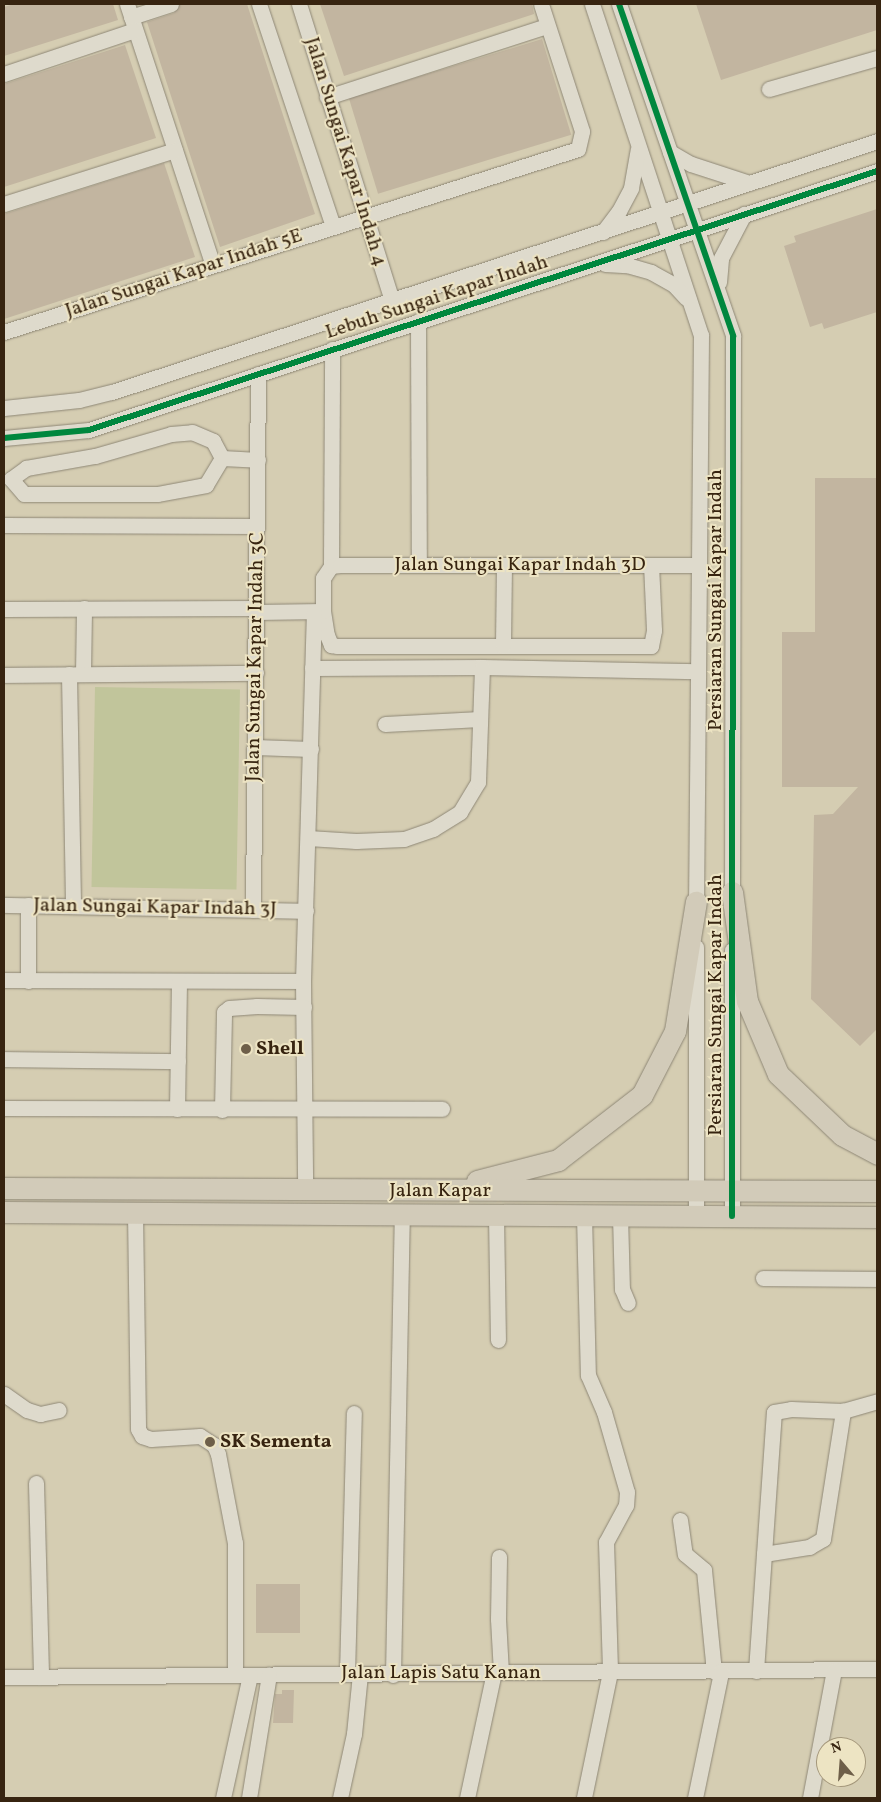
<!DOCTYPE html>
<html>
<head>
<meta charset="utf-8">
<style>
	body { margin:0 }
	#map { position:relative; width:881px; height:1802px; overflow:hidden; background:#d5cdb2; font-family:Vollkorn,serif }
	div>[style] { position:absolute }
	[style*='--x'] { left:calc(var(--x)*1px); top:calc(var(--y)*1px); width:calc(var(--w)*1px); rotate:calc(var(--a)*1deg) }
	.green>* { inset:0; background:#c1c59b; transform-origin:0 0 }
	.building>* { inset:0; background:#c2b5a0; transform-origin:0 0 }
	.roads { filter:drop-shadow(0 0 1px #8e8776) drop-shadow(0 0 1px #8e8776) }
	.minor>* { height:15px; margin:-7.5px; padding:0 7.5px; transform-origin:7.5px; border-radius:7.5px; background:#dedacc }
	.highway>* { height:21px; margin:-10.5px; padding:0 10.5px; transform-origin:10.5px; border-radius:10.5px; background:#d2cbb9 }
	.cycleway>* { height:6px; margin:-3px; padding:0 3px; transform-origin:3px; border-radius:3px; background:#00873e }
	.dots>* { width:14px; height:14px; translate:-50% -50%; box-sizing:border-box; border:2px solid #ede4c3; border-radius:50% }
	span { translate:-50% -50%; white-space:nowrap; text-align:center; line-height:1.15; -webkit-text-stroke:4px #ede4c3; paint-order:stroke }
	.street-label { font-size:20px; color:#372410 }
	.poi-label { font-size:20px; color:#372410; font-weight:700 }
	.left { translate:0 -50%; text-align:left }
	.frame { position:absolute; inset:0; border:5px solid #372410; pointer-events:none }
	.north { position:absolute; left:816px; top:1737px; width:50px; height:50px; box-sizing:border-box; background:#ede4c3; border:1px solid #a4977b; border-radius:50%; rotate:342deg; font-size:14px; font-weight:700; line-height:20px; text-align:center; color:#372410 }
	.north::after { content:''; display:block; margin:auto; width:18px; height:22px; background:#6e5f49; clip-path:polygon(50% 0,100% 100%,50% 72%,0 100%) }
</style>
</head>
<body>
<div id="map">
	<div class="green">
		<i style="left:95px;top:687px;width:145px;height:200px;rotate:1deg"></i>
	</div>
	<div class="building">
		<i style="clip-path:polygon(14px 4px,113px 4px,118px 20px,4px 56px,4px 7px)"></i>
		<i style="clip-path:polygon(180px 4px,247px 4px,315px 214px,220px 247px,147px 22px,174px 13px)"></i>
		<i style="clip-path:polygon(320px 4px,532px 4px,534px 14px,344px 76px)"></i>
		<i style="clip-path:polygon(696px 4px,877px 4px,877px 30px,721px 80px)"></i>
		<i style="left:542px;top:39px;width:100px;height:202px;rotate:73deg"></i>
		<i style="clip-path:polygon(125px 45px,156px 138px,4px 187px,4px 84px)"></i>
		<i style="clip-path:polygon(164px 163px,195px 257px,4px 319px,4px 214px)"></i>
		<i style="clip-path:polygon(877px 209px,877px 312px,824px 329px,822px 323px,810px 327px,784px 246px,796px 242px,794px 236px)"></i>
		<i style="clip-path:polygon(815px 478px,877px 478px,877px 1029px,860px 1046px,811px 999px,814px 815px,833px 814px,858px 787px,782px 787px,782px 632px,815px 632px)"></i>
		<i style="left:256px;top:1584px;width:44px;height:49px"></i>
		<i style="clip-path:polygon(282px 1690px,294px 1690px,293px 1723px,273px 1723px,275px 1694px,282px 1694px)"></i>
	</div>
	<div class="roads">
		<div class="minor">
			<i style="--x:127;--y:4;--w:273;--a:71.8"></i>
			<i style="--x:259;--y:4;--w:235;--a:71.6"></i>
			<i style="--x:299;--y:4;--w:310;--a:72.6"></i>
			<i style="--x:592;--y:4;--w:348;--a:71.8"></i>
			<i style="--x:701;--y:335;--w:577;--a:90.5"></i>
			<i style="--x:619;--y:4;--w:351;--a:71"></i>
			<i style="--x:733;--y:336;--w:566;--a:90.1"></i>
			<i style="--x:131;--y:17;--w:42;--a:-18"></i>
			<i style="--x:4;--y:74;--w:138;--a:-18.6"></i>
			<i style="--x:769;--y:89;--w:112;--a:-16"></i>
			<i style="--x:327;--y:97;--w:231;--a:-17.9"></i>
			<i style="--x:670;--y:152;--w:24;--a:30"></i>
			<i style="--x:691;--y:164;--w:61;--a:18.1"></i>
			<i style="--x:4;--y:204;--w:179;--a:-17.5"></i>
			<i style="--x:603;--y:232;--w:26;--a:-53"></i>
			<i style="--x:619;--y:211;--w:26;--a:-62"></i>
			<i style="--x:631;--y:188;--w:39;--a:-80"></i>
			<i style="--x:605;--y:264;--w:22;--a:3"></i>
			<i style="--x:627;--y:265;--w:25;--a:16"></i>
			<i style="--x:651;--y:272;--w:25;--a:29"></i>
			<i style="--x:673;--y:284;--w:19;--a:47"></i>
			<i style="--x:719;--y:282;--w:24;--a:-85"></i>
			<i style="--x:721;--y:258;--w:50;--a:-62.4"></i>
			<i style="--x:418;--y:321;--w:244;--a:89.8"></i>
			<i style="--x:4;--y:332;--w:602;--a:-17.68"></i>
			<i style="--x:578;--y:149;--w:18;--a:-77"></i>
			<i style="--x:582;--y:131;--w:133;--a:-107.9"></i>
			<i style="--x:4;--y:408;--w:75;--a:-6.1"></i>
			<i style="--x:79;--y:400;--w:34;--a:-14"></i>
			<i style="--x:112;--y:392;--w:805;--a:-18.16"></i>
			<i style="--x:192;--y:432;--w:23;--a:23"></i>
			<i style="--x:213;--y:441;--w:19;--a:62"></i>
			<i style="--x:222;--y:458;--w:31;--a:121"></i>
			<i style="--x:206;--y:485;--w:50;--a:169.6"></i>
			<i style="--x:157;--y:494;--w:133;--a:180"></i>
			<i style="--x:24;--y:494;--w:20;--a:-131"></i>
			<i style="--x:11;--y:479;--w:19;--a:-36"></i>
			<i style="--x:26;--y:468;--w:70;--a:-9.9"></i>
			<i style="--x:95;--y:456;--w:79;--a:-16.1"></i>
			<i style="--x:171;--y:434;--w:21;--a:-5"></i>
			<i style="--x:4;--y:438;--w:85;--a:-5.4"></i>
			<i style="--x:89;--y:430;--w:829;--a:-18.19"></i>
			<i style="--x:222;--y:458;--w:36;--a:3"></i>
			<i style="--x:4;--y:525;--w:253;--a:0.2"></i>
			<i style="--x:331;--y:566;--w:217;--a:-89.7"></i>
			<i style="--x:4;--y:609;--w:252;--a:-0.2"></i>
			<i style="--x:323;--y:611;--w:24;--a:81"></i>
			<i style="--x:327;--y:635;--w:11;--a:68"></i>
			<i style="--x:331;--y:645;--w:6;--a:9"></i>
			<i style="--x:337;--y:646;--w:314;--a:0"></i>
			<i style="--x:651;--y:646;--w:16;--a:-79"></i>
			<i style="--x:654;--y:630;--w:65;--a:-92.6"></i>
			<i style="--x:256;--y:612;--w:67;--a:-0.9"></i>
			<i style="--x:323;--y:611;--w:33;--a:-90"></i>
			<i style="--x:323;--y:578;--w:14;--a:-56"></i>
			<i style="--x:331;--y:566;--w:9;--a:-6"></i>
			<i style="--x:340;--y:565;--w:359;--a:0"></i>
			<i style="--x:503;--y:646;--w:80;--a:-89.3"></i>
			<i style="--x:312;--y:668;--w:170;--a:-0.3"></i>
			<i style="--x:482;--y:667;--w:216;--a:1.1"></i>
			<i style="--x:69;--y:674;--w:232;--a:89"></i>
			<i style="--x:83;--y:674;--w:66;--a:-89.1"></i>
			<i style="--x:4;--y:675;--w:252;--a:-0.5"></i>
			<i style="--x:385;--y:724;--w:95;--a:-3"></i>
			<i style="--x:255;--y:747;--w:56;--a:2"></i>
			<i style="--x:308;--y:838;--w:48;--a:3.6"></i>
			<i style="--x:356;--y:841;--w:48;--a:-2.4"></i>
			<i style="--x:404;--y:839;--w:31;--a:-19"></i>
			<i style="--x:433;--y:829;--w:32;--a:-32"></i>
			<i style="--x:460;--y:812;--w:35;--a:-59"></i>
			<i style="--x:478;--y:782;--w:115;--a:-88"></i>
			<i style="--x:4;--y:905;--w:302;--a:1.1"></i>
			<i style="--x:28;--y:905;--w:76;--a:90"></i>
			<i style="--x:253;--y:910;--w:536;--a:-89.47"></i>
			<i style="--x:732;--y:950;--w:266;--a:90"></i>
			<i style="--x:4;--y:980;--w:299;--a:0.2"></i>
			<i style="--x:303;--y:981;--w:207;--a:89.4"></i>
			<i style="--x:303;--y:981;--w:369;--a:-88.3"></i>
			<i style="--x:4;--y:1059;--w:174;--a:0.7"></i>
			<i style="--x:4;--y:1108;--w:438;--a:0.1"></i>
			<i style="--x:177;--y:1109;--w:127;--a:-89.1"></i>
			<i style="--x:222;--y:1110;--w:98;--a:-88.8"></i>
			<i style="--x:224;--y:1012;--w:6;--a:-39"></i>
			<i style="--x:229;--y:1008;--w:28;--a:-4"></i>
			<i style="--x:257;--y:1006;--w:47;--a:1.2"></i>
			<i style="--x:135;--y:1212;--w:217;--a:89.2"></i>
			<i style="--x:138;--y:1429;--w:8;--a:60"></i>
			<i style="--x:142;--y:1436;--w:9;--a:18"></i>
			<i style="--x:151;--y:1439;--w:49;--a:-3.5"></i>
			<i style="--x:200;--y:1436;--w:17;--a:33"></i>
			<i style="--x:214;--y:1445;--w:10;--a:66"></i>
			<i style="--x:218;--y:1454;--w:91;--a:79.2"></i>
			<i style="--x:235;--y:1543;--w:132;--a:90"></i>
			<i style="--x:496;--y:1215;--w:125;--a:89.1"></i>
			<i style="--x:584;--y:1215;--w:160;--a:88.6"></i>
			<i style="--x:588;--y:1375;--w:40;--a:66.6"></i>
			<i style="--x:604;--y:1412;--w:83;--a:74"></i>
			<i style="--x:627;--y:1492;--w:13;--a:94"></i>
			<i style="--x:626;--y:1505;--w:42;--a:118.4"></i>
			<i style="--x:606;--y:1542;--w:130;--a:88.2"></i>
			<i style="--x:610;--y:1672;--w:129;--a:101.7"></i>
			<i style="--x:620;--y:1215;--w:74;--a:88.5"></i>
			<i style="--x:622;--y:1289;--w:15;--a:67"></i>
			<i style="--x:696;--y:1216;--w:269;--a:-90"></i>
			<i style="--x:763;--y:1278;--w:114;--a:0.5"></i>
			<i style="--x:4;--y:1394;--w:28;--a:35"></i>
			<i style="--x:27;--y:1410;--w:14;--a:17"></i>
			<i style="--x:40;--y:1414;--w:19;--a:-12"></i>
			<i style="--x:36;--y:1483;--w:194;--a:88.5"></i>
			<i style="--x:680;--y:1520;--w:34;--a:82"></i>
			<i style="--x:685;--y:1554;--w:25;--a:40"></i>
			<i style="--x:704;--y:1570;--w:102;--a:84.4"></i>
			<i style="--x:764;--y:1554;--w:142;--a:-86"></i>
			<i style="--x:774;--y:1412;--w:17;--a:-10"></i>
			<i style="--x:791;--y:1409;--w:52;--a:2.2"></i>
			<i style="--x:499;--y:1557;--w:62;--a:90.9"></i>
			<i style="--x:498;--y:1619;--w:53;--a:86.8"></i>
			<i style="--x:756;--y:1671;--w:117;--a:-86.1"></i>
			<i style="--x:764;--y:1554;--w:46;--a:-8.8"></i>
			<i style="--x:809;--y:1547;--w:16;--a:-30"></i>
			<i style="--x:823;--y:1539;--w:130;--a:-81.1"></i>
			<i style="--x:843;--y:1411;--w:35;--a:-16"></i>
			<i style="--x:347;--y:1674;--w:261;--a:-88.5"></i>
			<i style="--x:393;--y:1675;--w:461;--a:-88.9"></i>
			<i style="--x:4;--y:1677;--w:873;--a:-0.53"></i>
			<i style="--x:223;--y:1798;--w:126;--a:-77.6"></i>
			<i style="--x:249;--y:1798;--w:125;--a:-80.8"></i>
			<i style="--x:340;--y:1798;--w:66;--a:-77.7"></i>
			<i style="--x:354;--y:1734;--w:60;--a:-84.3"></i>
			<i style="--x:467;--y:1798;--w:129;--a:-77.9"></i>
			<i style="--x:695;--y:1798;--w:129;--a:-78.3"></i>
			<i style="--x:810;--y:1798;--w:130;--a:-79.4"></i>
		</div>
		<div class="highway">
			<i style="--x:732;--y:892;--w:110;--a:82.2"></i>
			<i style="--x:747;--y:1001;--w:79;--a:67"></i>
			<i style="--x:778;--y:1074;--w:88;--a:43.6"></i>
			<i style="--x:842;--y:1135;--w:40;--a:28"></i>
			<i style="--x:477;--y:1181;--w:84;--a:-14.5"></i>
			<i style="--x:558;--y:1160;--w:106;--a:-37.7"></i>
			<i style="--x:642;--y:1095;--w:72;--a:-62.7"></i>
			<i style="--x:675;--y:1031;--w:131;--a:-80.8"></i>
			<i style="--x:4;--y:1188;--w:873;--a:0.2"></i>
			<i style="--x:4;--y:1212;--w:873;--a:0.33"></i>
		</div>
	</div>
	<div class="cycleway">
		<i style="--x:619;--y:4;--w:351;--a:71"></i>
		<i style="--x:733;--y:336;--w:880;--a:90.07"></i>
		<i style="--x:4;--y:438;--w:85;--a:-5.4"></i>
		<i style="--x:89;--y:430;--w:829;--a:-18.19"></i>
	</div>
	<div class="dots">
		<i style="left:246px;top:1049px;background:#6e5f49"></i>
		<i style="left:210px;top:1442px;background:#6e5f49"></i>
	</div>
	<div class="street-label">
		<span style="left:345px;top:152px;rotate:73deg">Jalan Sungai Kapar Indah 4</span>
		<span style="left:184px;top:274px;rotate:-18deg">Jalan Sungai Kapar Indah 5E</span>
		<span style="left:437px;top:298px;rotate:-18deg">Lebuh Sungai Kapar Indah</span>
		<span style="left:520px;top:565px">Jalan Sungai Kapar Indah 3D</span>
		<span style="left:716px;top:600px;rotate:-90deg">Persiaran Sungai Kapar Indah</span>
		<span style="left:256px;top:657px;rotate:-89deg">Jalan Sungai Kapar Indah 3C</span>
		<span style="left:155px;top:908px;rotate:1deg">Jalan Sungai Kapar Indah 3J</span>
		<span style="left:716px;top:1005px;rotate:-90deg">Persiaran Sungai Kapar Indah</span>
		<span style="left:440px;top:1191px">Jalan Kapar</span>
		<span style="left:441px;top:1673px">Jalan Lapis Satu Kanan</span>
	</div>
	<div class="poi-label">
		<span class="left" style="left:256px;top:1049px">Shell</span>
		<span class="left" style="left:220px;top:1442px">SK Sementa</span>
	</div>
	<div class="frame"></div>
	<div class="north">N</div>
</div>
</body>
</html>
